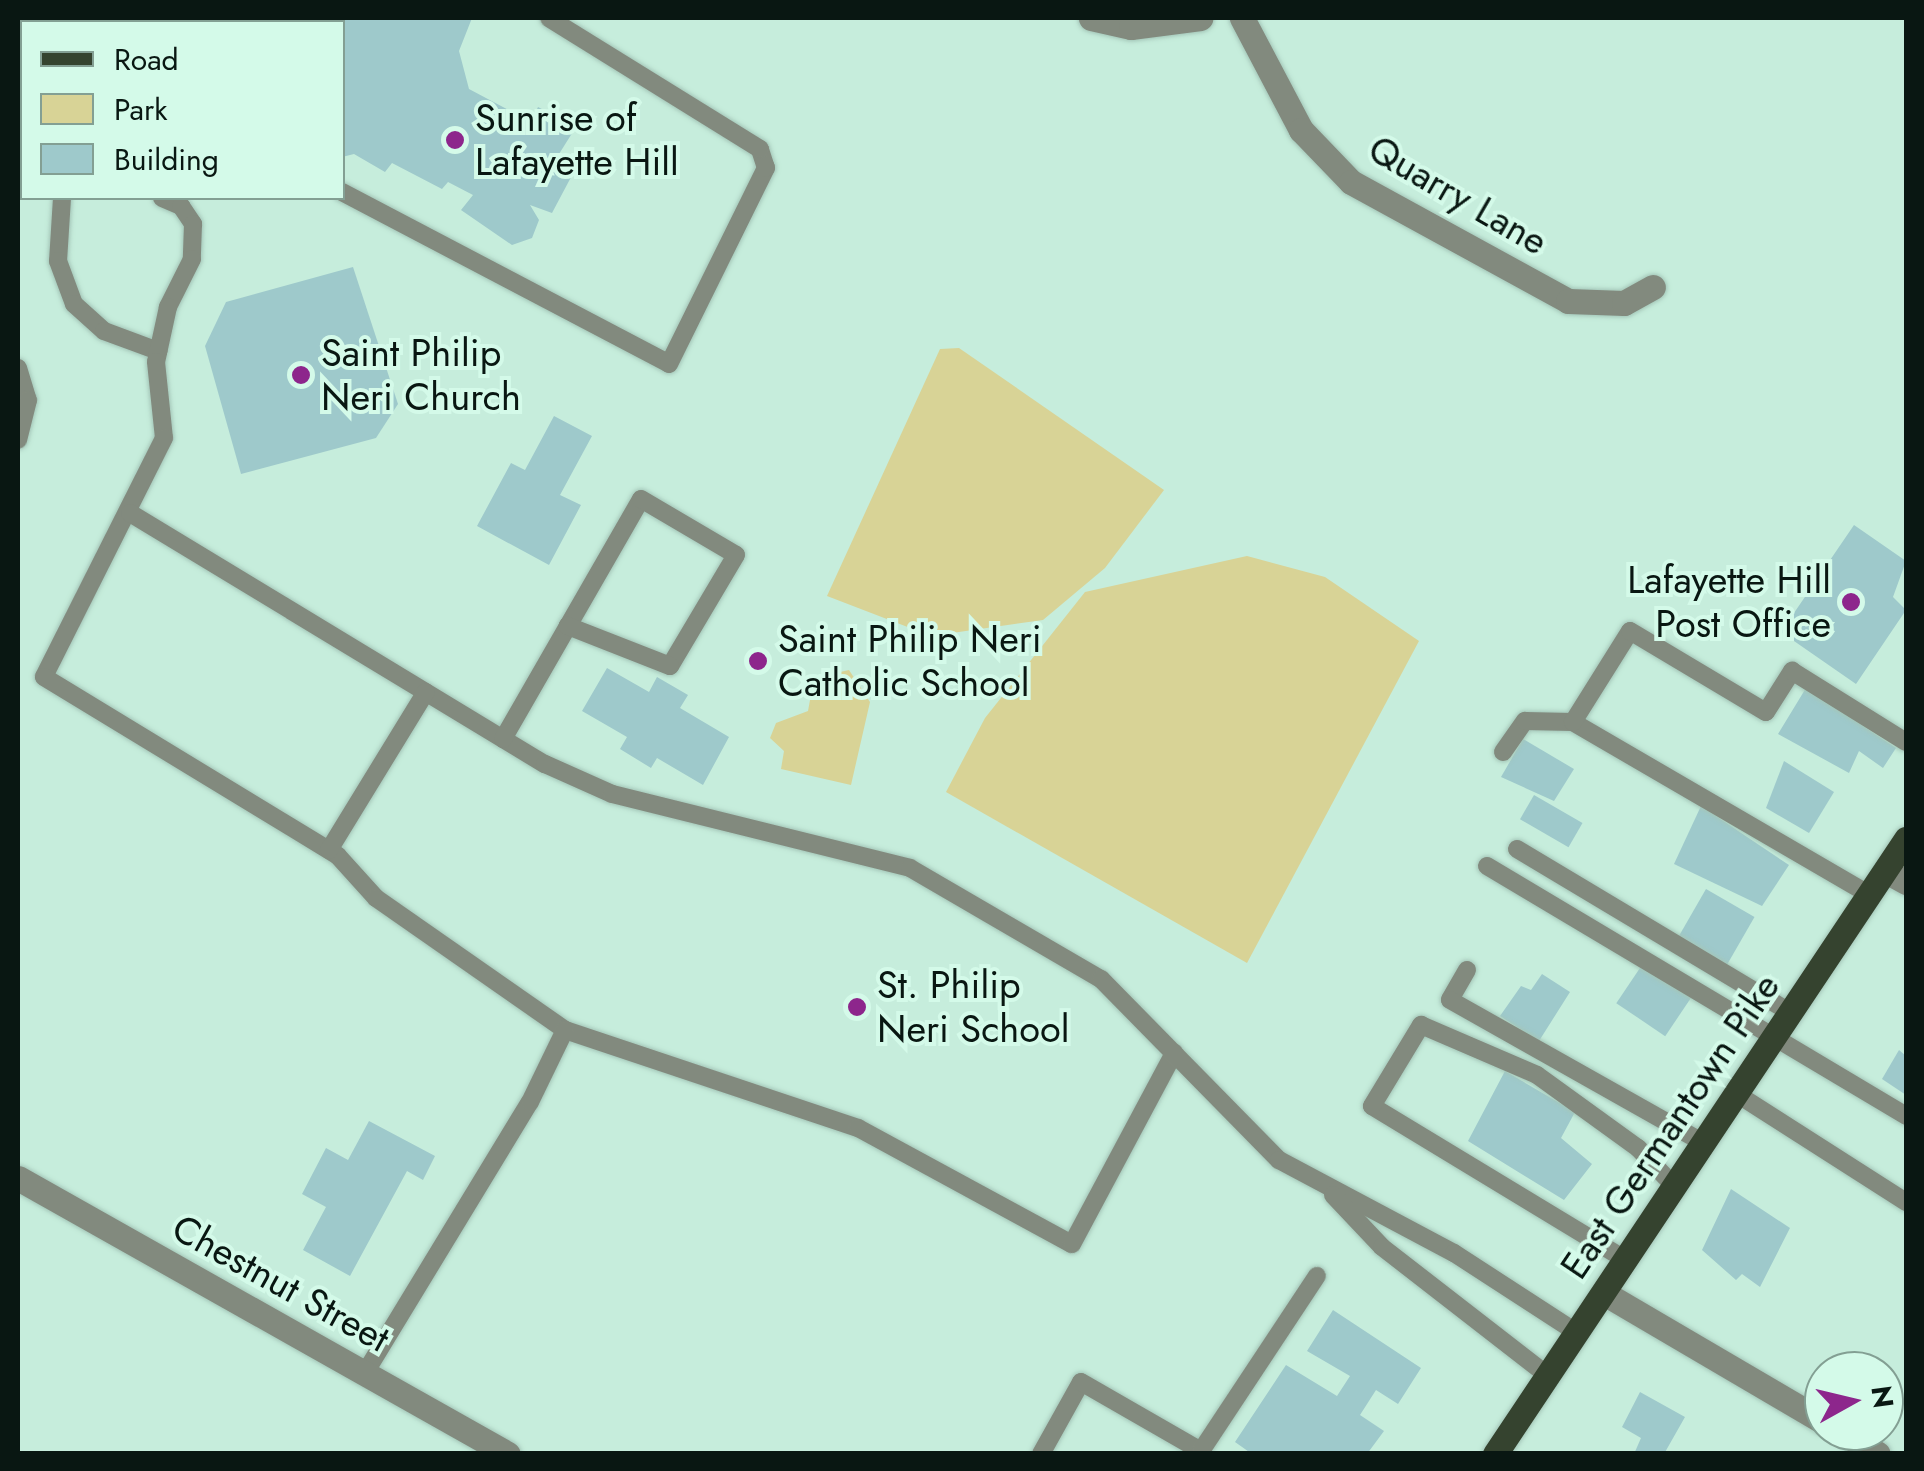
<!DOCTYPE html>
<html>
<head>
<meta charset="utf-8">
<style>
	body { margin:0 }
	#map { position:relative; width:1924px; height:1471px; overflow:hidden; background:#c6eddc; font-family:Jost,sans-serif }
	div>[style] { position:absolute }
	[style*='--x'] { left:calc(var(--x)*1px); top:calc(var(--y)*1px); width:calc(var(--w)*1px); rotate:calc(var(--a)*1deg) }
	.green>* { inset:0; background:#d8d396 }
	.building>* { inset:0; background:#9ec9cb; transform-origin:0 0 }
	.roads { filter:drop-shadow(0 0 2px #a4c6b8) drop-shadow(0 0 2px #a4c6b8) }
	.service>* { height:18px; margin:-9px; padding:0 9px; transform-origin:9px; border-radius:9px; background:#828a7e }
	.minor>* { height:25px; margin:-12.5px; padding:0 12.5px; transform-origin:12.5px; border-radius:12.5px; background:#828a7e }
	.primary>* { height:25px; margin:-12.5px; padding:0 12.5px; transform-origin:12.5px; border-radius:12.5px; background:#35432f }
	.dots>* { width:28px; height:28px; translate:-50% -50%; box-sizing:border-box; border:5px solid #d4fae9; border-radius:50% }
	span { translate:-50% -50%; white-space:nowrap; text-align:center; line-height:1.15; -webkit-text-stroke:8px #d4fae9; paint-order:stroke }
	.poi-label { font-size:38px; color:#091712 }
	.left { translate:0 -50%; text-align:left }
	.right { translate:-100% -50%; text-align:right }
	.street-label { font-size:38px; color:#091712 }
	.frame { position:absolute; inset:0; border:20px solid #091712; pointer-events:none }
	.legend { position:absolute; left:20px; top:20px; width:325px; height:180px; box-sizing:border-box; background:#d4fae9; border:2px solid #839f93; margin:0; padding:12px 18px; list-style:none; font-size:30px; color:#091712 }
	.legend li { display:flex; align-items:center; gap:20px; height:50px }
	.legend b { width:50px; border:2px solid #839f93 }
	.north { position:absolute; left:1804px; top:1351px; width:100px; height:100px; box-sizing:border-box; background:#d4fae9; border:2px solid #839f93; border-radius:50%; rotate:82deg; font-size:28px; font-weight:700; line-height:40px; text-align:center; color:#091712 }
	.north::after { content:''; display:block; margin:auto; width:35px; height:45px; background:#8d268c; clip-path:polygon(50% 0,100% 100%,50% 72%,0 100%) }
</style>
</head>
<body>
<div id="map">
	<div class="green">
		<i style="clip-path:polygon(959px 348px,1164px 490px,1105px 568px,1043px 620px,931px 636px,827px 596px,940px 349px)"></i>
		<i style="clip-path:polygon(1247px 556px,1325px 577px,1419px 641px,1247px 963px,946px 792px,985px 718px,1085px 592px)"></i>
		<i style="clip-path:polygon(849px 670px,870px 702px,851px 785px,781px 769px,784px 751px,770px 738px,776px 723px,808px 711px,814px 678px)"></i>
	</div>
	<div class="building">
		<i style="clip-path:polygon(215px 18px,472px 18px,459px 51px,469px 89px,531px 122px,538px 107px,576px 127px,559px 154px,578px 164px,552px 213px,530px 205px,539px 220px,532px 238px,512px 245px,461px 210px,473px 195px,448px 182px,442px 189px,392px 163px,385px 172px,354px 154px,342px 157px,342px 22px)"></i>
		<i style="clip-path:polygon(353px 267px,398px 404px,376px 438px,241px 474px,205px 346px,226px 302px)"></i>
		<i style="clip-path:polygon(554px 416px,592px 436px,560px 495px,581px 505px,549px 565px,477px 526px,511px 463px,525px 470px)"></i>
		<i style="clip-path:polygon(1854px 525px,1906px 561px,1893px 597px,1906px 610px,1856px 684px,1781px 632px)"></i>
		<i style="clip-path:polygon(607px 668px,649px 692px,657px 677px,688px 695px,680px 708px,729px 737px,703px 785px,657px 758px,651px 768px,620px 749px,627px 737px,582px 711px)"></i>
		<i style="clip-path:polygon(1806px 688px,1896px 748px,1883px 768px,1859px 751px,1849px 773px,1778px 734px)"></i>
		<i style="clip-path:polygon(1523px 739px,1574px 769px,1554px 801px,1501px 777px)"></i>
		<i style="clip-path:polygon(1784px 761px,1834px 792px,1809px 833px,1766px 808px)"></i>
		<i style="left:1534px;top:795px;width:56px;height:28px;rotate:30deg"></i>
		<i style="clip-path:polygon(1701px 806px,1789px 865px,1762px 906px,1674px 864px)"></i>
		<i style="left:1706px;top:889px;width:56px;height:55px;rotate:30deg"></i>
		<i style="left:1642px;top:965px;width:59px;height:46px;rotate:34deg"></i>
		<i style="clip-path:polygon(1542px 974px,1570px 992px,1539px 1041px,1500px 1016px,1521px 986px,1531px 990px)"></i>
		<i style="clip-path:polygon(1899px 1050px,1906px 1056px,1906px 1095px,1882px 1079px)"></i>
		<i style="clip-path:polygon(1505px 1071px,1575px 1112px,1561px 1138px,1592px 1164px,1564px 1200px,1468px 1141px)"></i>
		<i style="clip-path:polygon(369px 1121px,435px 1156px,423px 1180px,407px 1171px,350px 1276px,303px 1250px,326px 1207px,302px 1194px,326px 1148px,348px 1160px)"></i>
		<i style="clip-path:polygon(1731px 1189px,1790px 1228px,1760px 1287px,1742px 1274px,1736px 1280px,1702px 1250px)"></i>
		<i style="clip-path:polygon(1333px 1310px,1421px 1368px,1398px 1404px,1376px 1390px,1360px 1415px,1384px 1431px,1367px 1454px,1252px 1454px,1235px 1442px,1286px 1365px,1337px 1396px,1350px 1376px,1307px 1351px)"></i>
		<i style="clip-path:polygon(1640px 1392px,1685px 1417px,1664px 1454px,1634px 1454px,1641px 1438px,1622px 1427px)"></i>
	</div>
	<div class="roads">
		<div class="service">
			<i style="--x:105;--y:18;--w:4;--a:63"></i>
			<i style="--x:18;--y:124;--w:4;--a:27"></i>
			<i style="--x:342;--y:192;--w:369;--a:27.7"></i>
			<i style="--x:669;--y:364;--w:219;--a:-63.7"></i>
			<i style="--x:766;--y:168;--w:20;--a:-108"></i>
			<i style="--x:760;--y:149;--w:248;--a:-148.2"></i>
			<i style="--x:62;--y:198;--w:63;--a:93.6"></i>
			<i style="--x:58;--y:261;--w:46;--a:69.6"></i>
			<i style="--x:74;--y:304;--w:40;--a:42"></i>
			<i style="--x:104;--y:331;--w:58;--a:20.3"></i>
			<i style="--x:162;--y:198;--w:21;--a:23"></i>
			<i style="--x:181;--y:206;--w:22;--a:56"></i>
			<i style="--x:193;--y:224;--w:35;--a:92"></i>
			<i style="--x:192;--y:259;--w:54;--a:116.6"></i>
			<i style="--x:168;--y:307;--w:56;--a:102.3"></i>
			<i style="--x:156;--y:362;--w:76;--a:84"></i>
			<i style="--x:164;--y:438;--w:267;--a:116.7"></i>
			<i style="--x:44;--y:677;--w:344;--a:31.3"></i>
			<i style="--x:338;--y:856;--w:57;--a:47.9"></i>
			<i style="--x:376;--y:898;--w:231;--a:34.9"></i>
			<i style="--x:565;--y:1030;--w:309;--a:18.5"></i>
			<i style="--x:858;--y:1128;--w:243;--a:28.5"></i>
			<i style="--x:1072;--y:1244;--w:217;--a:-61.9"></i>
			<i style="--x:18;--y:368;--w:34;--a:73"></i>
			<i style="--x:28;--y:400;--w:41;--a:104"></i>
			<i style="--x:130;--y:513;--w:485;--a:31.2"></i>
			<i style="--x:545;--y:764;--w:73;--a:24.1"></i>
			<i style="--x:612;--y:794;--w:307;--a:13.9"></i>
			<i style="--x:910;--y:868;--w:221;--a:30.2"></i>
			<i style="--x:1101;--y:979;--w:254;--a:45.5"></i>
			<i style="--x:1279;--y:1160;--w:198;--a:28"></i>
			<i style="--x:1454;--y:1253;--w:147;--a:33"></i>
			<i style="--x:503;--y:739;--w:130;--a:-60.1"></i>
			<i style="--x:568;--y:626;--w:146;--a:-60.1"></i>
			<i style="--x:641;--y:499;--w:110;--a:30.5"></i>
			<i style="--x:736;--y:555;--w:129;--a:120.7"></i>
			<i style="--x:670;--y:666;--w:110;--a:-158.6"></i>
			<i style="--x:1503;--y:752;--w:38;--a:-55"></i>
			<i style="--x:1525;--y:721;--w:48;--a:1.2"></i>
			<i style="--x:1517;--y:849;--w:319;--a:30.9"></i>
			<i style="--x:329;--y:850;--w:185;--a:-58.5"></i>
			<i style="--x:1487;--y:866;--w:488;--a:30.8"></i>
			<i style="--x:1870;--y:895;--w:344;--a:-149.8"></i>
			<i style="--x:1573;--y:722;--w:107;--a:-57.9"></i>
			<i style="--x:1630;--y:631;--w:158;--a:30.8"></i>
			<i style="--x:1766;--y:712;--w:49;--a:-57.6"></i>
			<i style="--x:1792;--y:671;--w:134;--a:31.9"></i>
			<i style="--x:1467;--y:970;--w:34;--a:120"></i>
			<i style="--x:1450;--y:1000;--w:291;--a:29.4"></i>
			<i style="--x:1737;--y:1094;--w:201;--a:32.6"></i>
			<i style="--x:1333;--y:1195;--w:71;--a:46.7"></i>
			<i style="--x:1382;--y:1247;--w:209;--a:37.8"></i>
			<i style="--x:1626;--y:1260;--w:297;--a:-148.8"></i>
			<i style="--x:1372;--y:1106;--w:95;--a:-58.8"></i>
			<i style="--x:1421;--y:1025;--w:126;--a:23.3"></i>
			<i style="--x:1537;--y:1075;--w:125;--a:35.9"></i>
			<i style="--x:1638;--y:1148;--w:54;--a:46.5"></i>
			<i style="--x:365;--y:1373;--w:317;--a:-58.7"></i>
			<i style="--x:530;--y:1102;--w:80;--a:-64.1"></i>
			<i style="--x:1041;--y:1454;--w:82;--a:-60.9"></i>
			<i style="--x:1081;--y:1382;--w:138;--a:29.9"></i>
			<i style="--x:1201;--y:1451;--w:210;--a:-56.5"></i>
		</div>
		<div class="minor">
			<i style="--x:1091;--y:18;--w:41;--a:12.7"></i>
			<i style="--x:1131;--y:27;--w:70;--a:-7.4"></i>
			<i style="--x:1242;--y:18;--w:127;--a:62.2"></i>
			<i style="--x:1301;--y:130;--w:72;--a:46.1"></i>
			<i style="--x:1351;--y:182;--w:247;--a:28.7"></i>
			<i style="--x:1568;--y:301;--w:56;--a:2"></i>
			<i style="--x:1624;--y:303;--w:33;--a:-29"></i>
			<i style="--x:1886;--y:871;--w:23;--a:29"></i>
			<i style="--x:18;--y:1178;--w:562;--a:29.39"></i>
			<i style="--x:1604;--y:1293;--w:255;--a:30.4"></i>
			<i style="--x:1840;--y:1431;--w:44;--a:31.2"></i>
		</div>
		<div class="primary">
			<i style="--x:1495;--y:1454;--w:740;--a:-56.25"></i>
		</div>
	</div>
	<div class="dots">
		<i style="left:455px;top:140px;background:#8d268c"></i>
		<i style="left:301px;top:375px;background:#8d268c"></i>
		<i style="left:1851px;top:602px;background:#8d268c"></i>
		<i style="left:758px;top:661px;background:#8d268c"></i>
		<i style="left:857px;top:1007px;background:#8d268c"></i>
	</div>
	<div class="poi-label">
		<span class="left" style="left:475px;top:140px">Sunrise of<br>Lafayette Hill</span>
		<span class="left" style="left:321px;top:375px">Saint Philip<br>Neri Church</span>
		<span class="right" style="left:1831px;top:602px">Lafayette Hill<br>Post Office</span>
		<span class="left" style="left:778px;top:661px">Saint Philip Neri<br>Catholic School</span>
		<span class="left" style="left:877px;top:1007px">St. Philip<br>Neri School</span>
	</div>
	<div class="street-label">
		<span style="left:1458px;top:195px;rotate:30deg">Quarry Lane</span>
		<span style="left:1670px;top:1126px;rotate:-56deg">East Germantown Pike</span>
		<span style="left:281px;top:1283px;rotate:29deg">Chestnut Street</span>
	</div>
	<div class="frame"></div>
	<ul class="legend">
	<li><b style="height:12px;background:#35432f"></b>Road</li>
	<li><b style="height:28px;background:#d8d396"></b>Park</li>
	<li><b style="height:28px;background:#9ec9cb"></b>Building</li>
	</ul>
	<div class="north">N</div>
</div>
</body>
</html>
